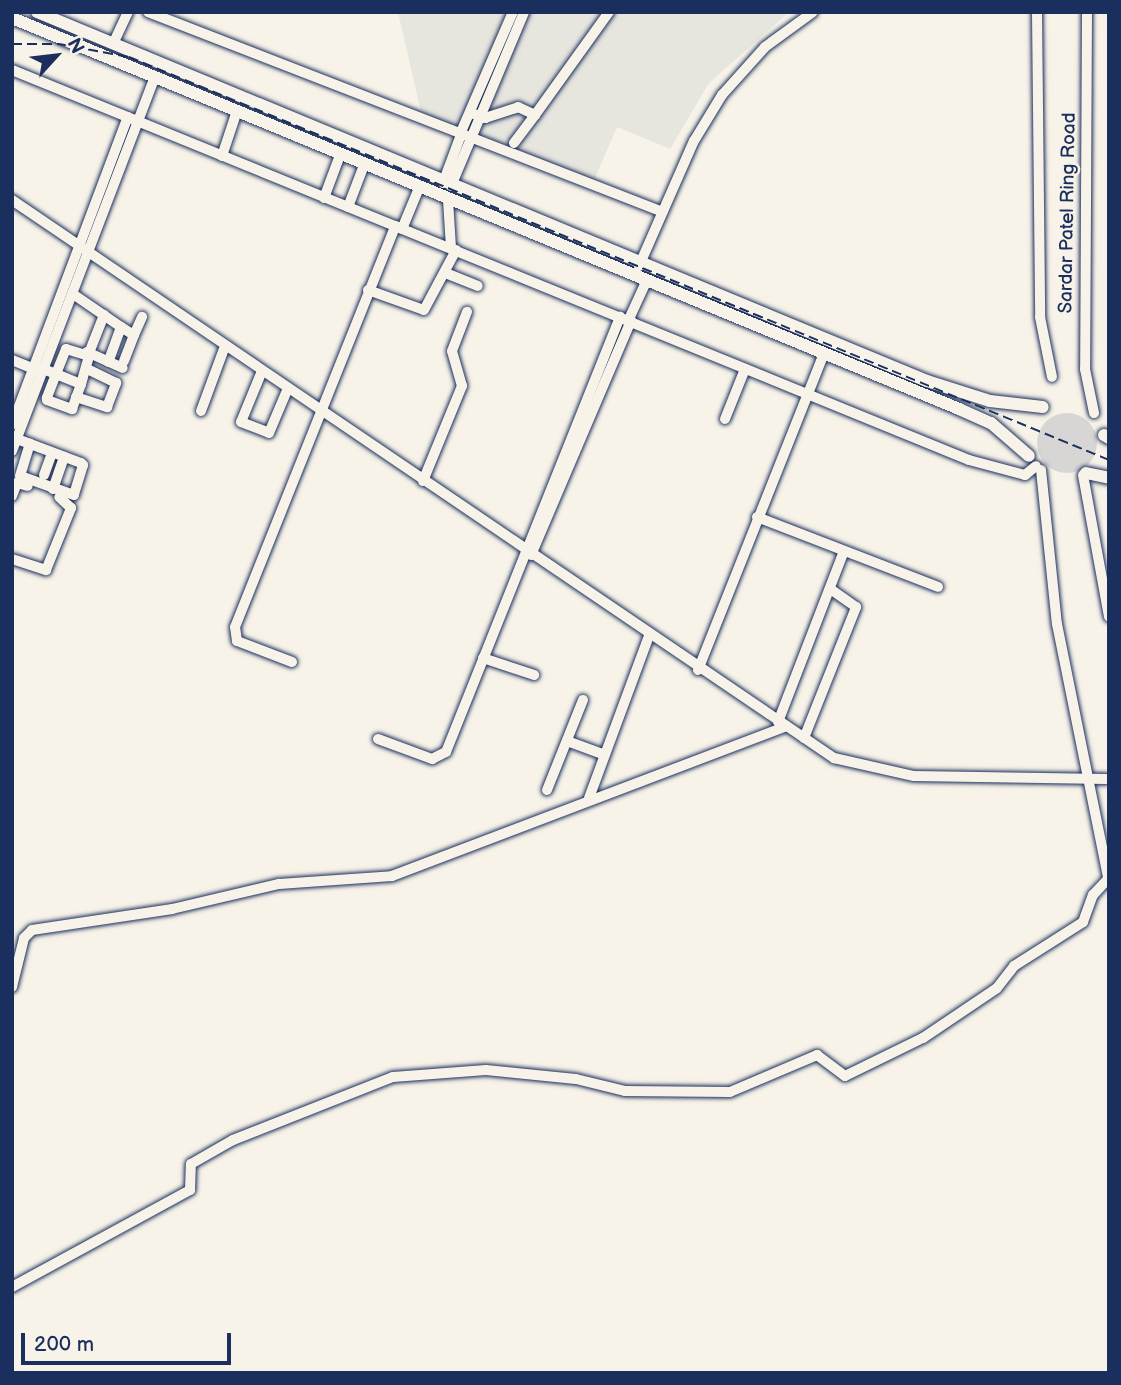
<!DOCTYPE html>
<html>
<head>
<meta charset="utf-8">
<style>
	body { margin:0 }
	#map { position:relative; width:1121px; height:1385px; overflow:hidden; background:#f7f3e8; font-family:"Balsamiq Sans",sans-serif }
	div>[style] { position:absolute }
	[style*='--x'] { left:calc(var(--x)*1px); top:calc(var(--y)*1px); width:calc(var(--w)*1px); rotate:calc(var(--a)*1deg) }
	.built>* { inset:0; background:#e6e5de }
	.green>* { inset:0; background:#d7d6d4 }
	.round { border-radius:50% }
	.roads { filter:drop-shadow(0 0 2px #1b2f5e) drop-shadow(0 0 2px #1b2f5e) }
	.minor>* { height:10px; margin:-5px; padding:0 5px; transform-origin:5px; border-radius:5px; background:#f7f3e8 }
	.major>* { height:12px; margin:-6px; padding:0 6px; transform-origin:6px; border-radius:6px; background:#f7f3e8 }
	.rail>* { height:2px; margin-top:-1px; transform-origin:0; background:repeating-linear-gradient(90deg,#1b2f5e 0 10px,transparent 0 15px) }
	span { translate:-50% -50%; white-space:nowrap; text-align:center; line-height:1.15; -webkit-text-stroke:5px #f7f3e8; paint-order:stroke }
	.street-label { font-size:19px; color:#1b2f5e }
	.frame { position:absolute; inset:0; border:14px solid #1b2f5e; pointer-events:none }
	.north { position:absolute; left:21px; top:21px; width:70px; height:70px; -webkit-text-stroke:5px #f7f3e8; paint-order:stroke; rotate:63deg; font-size:19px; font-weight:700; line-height:28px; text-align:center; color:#1b2f5e }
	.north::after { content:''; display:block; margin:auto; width:24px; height:32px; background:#1b2f5e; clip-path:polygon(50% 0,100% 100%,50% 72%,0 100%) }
	.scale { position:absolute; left:21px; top:1333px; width:210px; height:32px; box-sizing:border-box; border:4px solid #1b2f5e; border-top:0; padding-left:9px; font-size:21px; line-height:24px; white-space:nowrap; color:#1b2f5e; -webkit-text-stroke:5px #f7f3e8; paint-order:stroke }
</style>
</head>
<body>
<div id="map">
	<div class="built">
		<i style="clip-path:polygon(398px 12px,789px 12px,709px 83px,670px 149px,617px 127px,592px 185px,422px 116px)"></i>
	</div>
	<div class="green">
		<i class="round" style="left:1037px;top:413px;width:60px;height:60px"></i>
	</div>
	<div class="roads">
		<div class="minor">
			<i style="--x:148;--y:12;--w:552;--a:21.22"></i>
			<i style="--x:1037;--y:12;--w:305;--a:89.4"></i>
			<i style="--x:1040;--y:317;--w:61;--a:78.7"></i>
			<i style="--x:1087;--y:12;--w:357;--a:90.3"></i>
			<i style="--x:1085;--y:369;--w:45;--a:78.4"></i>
			<i style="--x:113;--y:44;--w:35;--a:-65"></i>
			<i style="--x:12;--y:70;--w:1033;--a:22.17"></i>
			<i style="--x:969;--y:460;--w:58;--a:15"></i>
			<i style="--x:1025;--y:475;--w:14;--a:-39"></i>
			<i style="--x:474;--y:114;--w:12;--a:20"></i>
			<i style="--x:485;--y:118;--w:35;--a:-18"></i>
			<i style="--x:518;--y:107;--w:19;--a:25"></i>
			<i style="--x:535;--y:115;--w:35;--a:127"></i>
			<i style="--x:535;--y:115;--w:127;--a:-54.3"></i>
			<i style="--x:461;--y:132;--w:131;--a:-66.6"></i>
			<i style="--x:222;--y:156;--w:47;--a:-71.6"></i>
			<i style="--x:443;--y:183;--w:54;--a:-69.6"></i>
			<i style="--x:451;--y:186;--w:189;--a:-67.2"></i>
			<i style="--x:324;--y:198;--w:46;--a:-69.6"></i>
			<i style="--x:12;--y:200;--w:994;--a:34.17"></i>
			<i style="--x:834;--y:758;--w:82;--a:12.7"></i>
			<i style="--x:914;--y:776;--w:192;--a:0.9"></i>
			<i style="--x:448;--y:200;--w:48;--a:86.4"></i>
			<i style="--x:348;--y:207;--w:45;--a:-69.1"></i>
			<i style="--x:402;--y:229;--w:44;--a:-67.5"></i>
			<i style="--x:639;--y:266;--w:137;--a:-66.3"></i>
			<i style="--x:694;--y:141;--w:54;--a:-58.7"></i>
			<i style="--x:722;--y:95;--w:64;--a:-48.1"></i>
			<i style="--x:765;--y:47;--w:59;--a:-36.1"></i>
			<i style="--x:448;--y:274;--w:32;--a:22"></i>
			<i style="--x:368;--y:290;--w:59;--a:19.7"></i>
			<i style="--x:424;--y:310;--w:68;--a:-61.9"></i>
			<i style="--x:73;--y:294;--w:58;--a:34.5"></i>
			<i style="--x:121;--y:327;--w:37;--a:110"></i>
			<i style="--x:629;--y:319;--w:41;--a:-65.3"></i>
			<i style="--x:121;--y:327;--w:15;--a:32"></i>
			<i style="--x:134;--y:335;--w:20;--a:-66"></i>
			<i style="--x:87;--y:352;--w:39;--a:24"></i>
			<i style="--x:89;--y:353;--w:41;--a:-68.5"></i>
			<i style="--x:12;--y:360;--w:24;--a:22"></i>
			<i style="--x:124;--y:361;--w:28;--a:-69"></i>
			<i style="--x:43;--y:369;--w:14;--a:21"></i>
			<i style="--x:56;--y:374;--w:27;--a:22"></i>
			<i style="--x:81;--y:384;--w:29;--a:-74"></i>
			<i style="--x:89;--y:356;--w:24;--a:-163"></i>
			<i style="--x:66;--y:349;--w:27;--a:112"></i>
			<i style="--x:56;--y:374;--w:26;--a:111"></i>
			<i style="--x:47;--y:398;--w:2;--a:90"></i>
			<i style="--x:47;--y:400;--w:27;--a:20"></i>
			<i style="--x:72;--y:409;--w:27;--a:-70"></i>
			<i style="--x:262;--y:371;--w:55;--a:112.4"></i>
			<i style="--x:241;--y:422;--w:30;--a:21"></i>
			<i style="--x:269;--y:433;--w:49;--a:-67.1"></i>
			<i style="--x:76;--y:397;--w:33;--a:18"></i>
			<i style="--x:107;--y:407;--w:26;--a:-69"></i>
			<i style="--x:116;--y:383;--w:32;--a:-154"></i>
			<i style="--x:201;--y:411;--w:69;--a:-69.7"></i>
			<i style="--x:725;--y:419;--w:54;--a:-68.2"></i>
			<i style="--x:12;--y:425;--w:329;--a:-69.4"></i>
			<i style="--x:17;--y:439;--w:68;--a:20.6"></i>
			<i style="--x:81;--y:463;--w:3;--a:45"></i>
			<i style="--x:83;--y:465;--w:31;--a:107"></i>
			<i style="--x:74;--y:495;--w:57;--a:-160.6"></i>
			<i style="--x:20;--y:476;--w:34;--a:-73"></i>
			<i style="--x:12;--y:451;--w:401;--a:-69.1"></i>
			<i style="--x:1041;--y:470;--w:155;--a:84.1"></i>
			<i style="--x:1057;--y:624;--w:264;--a:78.6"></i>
			<i style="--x:44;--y:475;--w:23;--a:-70"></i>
			<i style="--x:1083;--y:475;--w:144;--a:79.6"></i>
			<i style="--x:423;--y:481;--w:103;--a:-67.7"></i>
			<i style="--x:462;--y:386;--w:36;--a:-106"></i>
			<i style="--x:452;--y:351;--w:42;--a:-69"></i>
			<i style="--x:53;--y:489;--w:34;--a:-71"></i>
			<i style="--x:12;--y:496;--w:14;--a:-69"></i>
			<i style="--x:17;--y:483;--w:11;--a:15"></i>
			<i style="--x:757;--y:517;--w:194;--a:21.1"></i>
			<i style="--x:531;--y:555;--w:255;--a:-66.9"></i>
			<i style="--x:12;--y:559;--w:36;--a:18"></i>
			<i style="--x:46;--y:570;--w:67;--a:-68"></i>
			<i style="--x:71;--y:508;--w:16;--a:-137"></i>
			<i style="--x:483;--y:658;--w:54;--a:18.4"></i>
			<i style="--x:292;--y:662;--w:59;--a:-159.1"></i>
			<i style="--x:237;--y:641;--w:14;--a:-98"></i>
			<i style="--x:235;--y:627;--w:432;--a:-68.2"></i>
			<i style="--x:698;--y:670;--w:341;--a:-68.3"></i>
			<i style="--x:778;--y:722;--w:183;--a:-68.9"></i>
			<i style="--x:804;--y:738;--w:141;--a:-68.3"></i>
			<i style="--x:856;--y:607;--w:32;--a:-145"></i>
			<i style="--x:378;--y:739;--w:58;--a:20.3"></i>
			<i style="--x:432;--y:759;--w:16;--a:-27"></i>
			<i style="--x:446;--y:752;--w:469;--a:-68.2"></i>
			<i style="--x:567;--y:741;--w:40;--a:20.2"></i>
			<i style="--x:547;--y:790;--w:97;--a:-68.2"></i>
			<i style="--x:589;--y:798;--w:173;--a:-69.7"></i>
			<i style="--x:12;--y:987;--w:50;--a:-76.2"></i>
			<i style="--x:24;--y:938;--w:11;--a:-45"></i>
			<i style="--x:32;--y:930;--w:142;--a:-8.5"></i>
			<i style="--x:172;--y:909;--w:110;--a:-13.2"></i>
			<i style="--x:279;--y:884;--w:113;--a:-4"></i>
			<i style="--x:392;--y:876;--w:420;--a:-20.8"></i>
			<i style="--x:12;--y:1287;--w:203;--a:-28.6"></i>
			<i style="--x:190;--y:1190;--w:26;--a:-88"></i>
			<i style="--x:191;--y:1164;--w:48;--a:-29.7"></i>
			<i style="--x:233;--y:1140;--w:172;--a:-21.5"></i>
			<i style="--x:393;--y:1077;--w:93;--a:-4.3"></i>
			<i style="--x:486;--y:1070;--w:90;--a:5.7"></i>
			<i style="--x:576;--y:1079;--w:50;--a:13.8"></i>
			<i style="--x:625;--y:1091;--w:105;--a:0.5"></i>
			<i style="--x:730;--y:1092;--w:95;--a:-23"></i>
			<i style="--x:817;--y:1055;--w:35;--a:37"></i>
			<i style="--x:845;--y:1076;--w:87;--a:-26"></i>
			<i style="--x:923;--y:1038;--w:89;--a:-34"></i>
			<i style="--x:997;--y:988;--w:28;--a:-52"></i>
			<i style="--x:1014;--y:966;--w:82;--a:-32.5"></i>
			<i style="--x:1083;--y:922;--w:29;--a:-70"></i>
			<i style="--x:1093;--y:895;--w:22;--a:-47"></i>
		</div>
		<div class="major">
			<i style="--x:37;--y:12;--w:963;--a:22.52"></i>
			<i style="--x:927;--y:381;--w:66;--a:17.6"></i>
			<i style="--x:990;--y:401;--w:53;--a:6.5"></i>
			<i style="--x:12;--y:18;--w:1025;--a:22.43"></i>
			<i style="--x:959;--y:409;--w:35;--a:24"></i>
			<i style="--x:991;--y:423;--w:50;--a:41"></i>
			<i style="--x:1104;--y:435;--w:6;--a:31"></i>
			<i style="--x:1086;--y:473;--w:24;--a:12"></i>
		</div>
	</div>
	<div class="rail">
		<i style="--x:12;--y:44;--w:47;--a:0"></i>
		<i style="--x:59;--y:44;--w:71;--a:10.5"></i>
		<i style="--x:129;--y:57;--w:1060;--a:22.35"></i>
	</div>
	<div class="street-label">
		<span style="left:1068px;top:213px;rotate:-89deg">Sardar Patel Ring Road</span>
	</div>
	<div class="frame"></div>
	<div class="north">N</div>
	<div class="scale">200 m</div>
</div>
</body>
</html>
